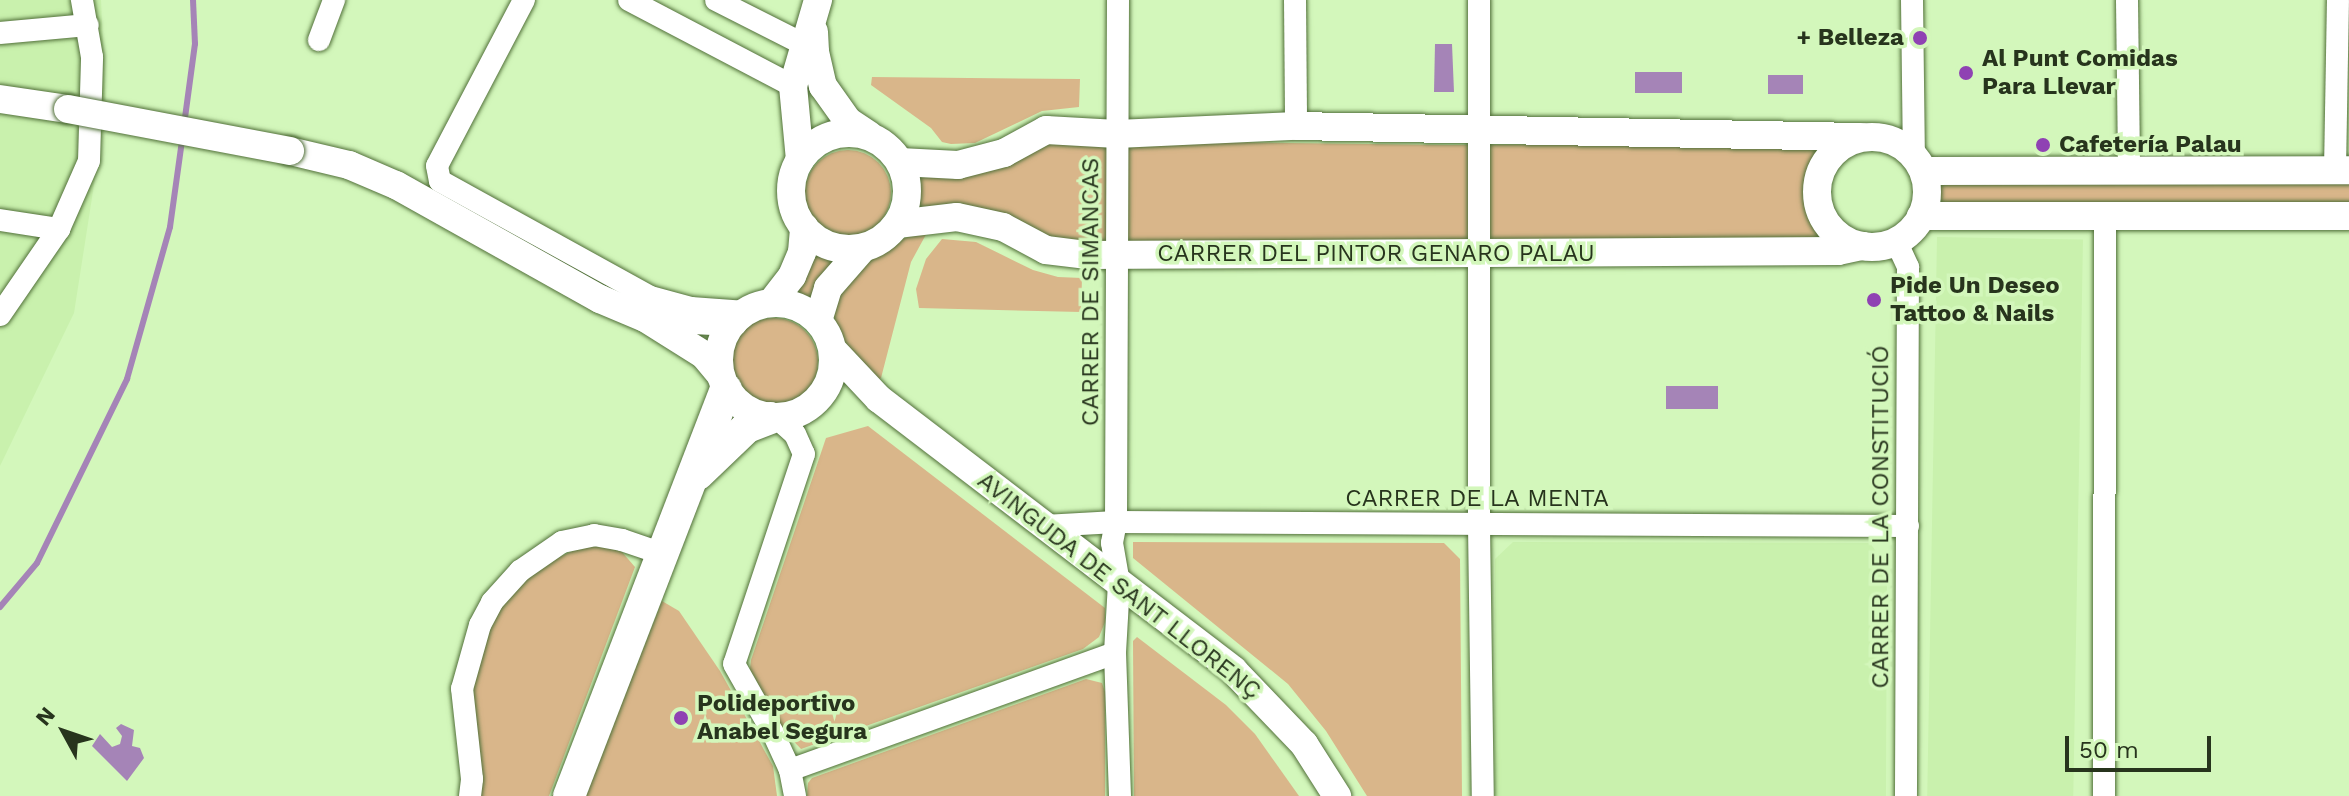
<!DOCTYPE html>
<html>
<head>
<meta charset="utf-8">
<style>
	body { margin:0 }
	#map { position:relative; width:2349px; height:796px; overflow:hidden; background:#d3f7bb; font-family:"Work Sans",sans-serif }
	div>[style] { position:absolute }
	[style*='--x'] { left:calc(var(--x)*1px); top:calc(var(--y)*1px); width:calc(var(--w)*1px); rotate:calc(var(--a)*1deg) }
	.built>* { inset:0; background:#c9f1ad; transform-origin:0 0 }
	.green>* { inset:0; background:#d9b68a }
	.round { border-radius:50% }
	.water>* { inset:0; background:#a584b7; transform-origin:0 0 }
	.stream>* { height:6px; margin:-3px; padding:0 3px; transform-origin:3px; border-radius:3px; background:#a584b7 }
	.roads { filter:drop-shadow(0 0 2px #517039) drop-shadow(0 0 2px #517039) }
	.minor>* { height:22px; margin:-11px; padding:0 11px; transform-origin:11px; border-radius:11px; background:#fff }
	.tertiary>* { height:28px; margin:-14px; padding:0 14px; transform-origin:14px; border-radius:14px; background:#fff }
	.tertiary>.ring { margin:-14px; padding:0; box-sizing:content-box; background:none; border:28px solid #fff; border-radius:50% }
	.secondary>* { height:32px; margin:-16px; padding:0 16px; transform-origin:16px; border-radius:16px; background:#fff }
	.bridges { filter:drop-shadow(0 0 2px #517039) drop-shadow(0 0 2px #517039) }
	.tertiary-bridge>* { height:28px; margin:-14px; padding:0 14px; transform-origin:14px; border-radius:14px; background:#fff }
	.dots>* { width:22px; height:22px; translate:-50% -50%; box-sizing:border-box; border:4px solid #d3f7bb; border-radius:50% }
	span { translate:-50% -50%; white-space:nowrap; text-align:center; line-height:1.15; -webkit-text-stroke:7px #d3f7bb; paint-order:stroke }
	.poi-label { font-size:24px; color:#27341d; font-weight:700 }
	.right { translate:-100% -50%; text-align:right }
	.left { translate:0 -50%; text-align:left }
	.street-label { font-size:24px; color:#27341d }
	.north { position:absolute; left:24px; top:692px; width:80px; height:80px; -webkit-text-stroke:6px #d3f7bb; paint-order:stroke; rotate:310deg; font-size:22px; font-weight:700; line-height:32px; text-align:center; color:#27341d }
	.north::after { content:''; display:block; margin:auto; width:28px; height:36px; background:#27341d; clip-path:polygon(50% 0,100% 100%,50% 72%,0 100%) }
	.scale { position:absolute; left:2065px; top:736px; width:146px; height:36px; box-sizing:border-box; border:4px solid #27341d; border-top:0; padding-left:10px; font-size:24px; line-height:28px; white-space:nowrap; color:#27341d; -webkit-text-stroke:6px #d3f7bb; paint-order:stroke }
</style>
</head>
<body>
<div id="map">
	<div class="built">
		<i style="clip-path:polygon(0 0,101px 0,106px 108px,74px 313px,0 466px)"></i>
		<i style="left:1937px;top:237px;width:146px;height:559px;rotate:1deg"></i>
		<i style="clip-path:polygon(1513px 542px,1870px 543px,1887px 567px,1886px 796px,1495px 796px,1495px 559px)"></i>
	</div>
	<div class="green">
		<i style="clip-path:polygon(872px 77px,1080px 79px,1079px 107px,1042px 111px,975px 143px,951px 144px,942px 142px,931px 128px,871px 85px)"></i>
		<i style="clip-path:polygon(1050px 140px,1449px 145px,1836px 143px,1818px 163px,1809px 190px,1813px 218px,1822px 234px,1836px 247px,1072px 244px,916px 211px,918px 177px)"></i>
		<i class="round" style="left:805px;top:150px;width:86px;height:86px"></i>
		<i style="clip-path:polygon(2349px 171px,2349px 214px,1926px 203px,1927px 184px)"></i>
		<i style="clip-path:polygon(929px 229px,911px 262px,881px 378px,876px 381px,840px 343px,834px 316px,837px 301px,853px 272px,905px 238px)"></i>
		<i style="clip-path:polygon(942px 239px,976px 242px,1033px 270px,1058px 277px,1082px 278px,1081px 312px,919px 308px,916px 289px,926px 259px)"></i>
		<i style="clip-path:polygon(809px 247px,835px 260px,809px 305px,789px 296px)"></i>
		<i class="round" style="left:730px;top:318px;width:88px;height:88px"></i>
		<i style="clip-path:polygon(868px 426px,1105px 608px,1105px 622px,1099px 637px,1083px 649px,801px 749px,784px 731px,750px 669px,751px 660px,826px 438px)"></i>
		<i style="clip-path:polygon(1133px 542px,1444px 543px,1460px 559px,1462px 796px,1367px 796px,1326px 731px,1288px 684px,1133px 558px)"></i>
		<i style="clip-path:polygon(602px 546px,622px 552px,635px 567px,549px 796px,480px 796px,473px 678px,487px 626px,518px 586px,551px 561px,581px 547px)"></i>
		<i style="clip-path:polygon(662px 601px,679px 611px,720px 671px,773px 766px,777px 796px,585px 796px)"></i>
		<i style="clip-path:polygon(1137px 637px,1226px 705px,1255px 734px,1299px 796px,1134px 796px,1133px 641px)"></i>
		<i style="clip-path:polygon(1086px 679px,1102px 683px,1105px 692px,1105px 796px,807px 796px,808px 783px,812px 778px)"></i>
	</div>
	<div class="water">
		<i style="clip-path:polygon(1435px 44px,1452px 44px,1454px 92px,1434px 92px)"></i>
		<i style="left:1635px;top:72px;width:47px;height:21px"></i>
		<i style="left:1768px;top:75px;width:35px;height:19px"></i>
		<i style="left:1666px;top:386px;width:52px;height:23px"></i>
		<i style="clip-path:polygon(121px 724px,134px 730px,132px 746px,140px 748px,144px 758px,127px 781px,92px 746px,100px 734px,112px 747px,120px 744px,122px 736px,116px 728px)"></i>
	</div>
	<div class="stream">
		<i style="--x:184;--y:125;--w:82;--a:-82.3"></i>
		<i style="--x:195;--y:44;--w:44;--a:-92.6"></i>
		<i style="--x:0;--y:607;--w:57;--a:-49.9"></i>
		<i style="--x:37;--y:563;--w:205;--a:-63.9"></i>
		<i style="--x:127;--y:379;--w:158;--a:-74.2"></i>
		<i style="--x:170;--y:227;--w:88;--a:-82.1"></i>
	</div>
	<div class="roads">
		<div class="minor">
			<i style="--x:524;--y:0;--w:187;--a:117.7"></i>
			<i style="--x:437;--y:166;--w:15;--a:79"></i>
			<i style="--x:440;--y:181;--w:240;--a:28.9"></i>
			<i style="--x:650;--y:297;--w:42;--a:15"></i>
			<i style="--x:691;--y:308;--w:55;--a:4.2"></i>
			<i style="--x:629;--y:0;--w:185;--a:27.7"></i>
			<i style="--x:716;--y:0;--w:100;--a:26.8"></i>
			<i style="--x:1118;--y:0;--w:522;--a:90.22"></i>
			<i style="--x:1116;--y:522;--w:21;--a:101"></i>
			<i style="--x:1112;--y:543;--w:41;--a:80.1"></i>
			<i style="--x:1119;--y:583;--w:70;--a:93.3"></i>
			<i style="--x:1115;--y:653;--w:143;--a:88"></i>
			<i style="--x:1295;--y:0;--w:126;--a:89.5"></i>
			<i style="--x:1479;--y:0;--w:526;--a:90"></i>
			<i style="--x:1479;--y:526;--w:270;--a:89.2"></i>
			<i style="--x:1912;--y:0;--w:156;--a:89.3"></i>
			<i style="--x:2127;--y:0;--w:169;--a:89.3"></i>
			<i style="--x:0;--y:33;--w:88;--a:-5.2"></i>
			<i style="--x:319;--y:40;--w:43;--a:-69.4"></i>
			<i style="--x:2335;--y:170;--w:170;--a:-89"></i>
			<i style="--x:0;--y:220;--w:60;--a:8.7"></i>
			<i style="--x:1896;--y:241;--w:29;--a:65"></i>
			<i style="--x:1908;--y:267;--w:529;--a:90.22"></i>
			<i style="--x:0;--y:315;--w:104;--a:-55.5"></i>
			<i style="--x:59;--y:229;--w:74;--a:-66.2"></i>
			<i style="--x:89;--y:161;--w:104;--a:-88.3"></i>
			<i style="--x:92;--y:57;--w:58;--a:-100"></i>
			<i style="--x:777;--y:418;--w:24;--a:42"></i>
			<i style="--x:795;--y:434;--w:22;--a:66"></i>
			<i style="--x:804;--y:454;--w:221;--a:108.4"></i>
			<i style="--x:734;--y:664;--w:79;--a:60.5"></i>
			<i style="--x:773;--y:733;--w:41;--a:65.3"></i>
			<i style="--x:790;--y:770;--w:26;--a:79"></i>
			<i style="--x:1044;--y:526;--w:72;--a:-3.2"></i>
			<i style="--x:1116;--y:522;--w:792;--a:0.29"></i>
			<i style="--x:790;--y:770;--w:345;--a:-19.8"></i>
			<i style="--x:470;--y:796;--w:17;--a:-83"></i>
			<i style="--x:472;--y:779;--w:91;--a:-96.3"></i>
			<i style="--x:462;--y:689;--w:66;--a:-74.3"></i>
			<i style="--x:480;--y:625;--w:26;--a:-62"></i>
			<i style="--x:492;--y:602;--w:42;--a:-47.9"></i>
			<i style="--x:520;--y:571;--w:51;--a:-34.6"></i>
			<i style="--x:562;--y:542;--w:33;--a:-12"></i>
			<i style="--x:594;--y:535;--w:28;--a:10"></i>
			<i style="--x:622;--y:540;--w:43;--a:18.9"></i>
			<i style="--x:2104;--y:796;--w:578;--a:-89.9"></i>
		</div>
		<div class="tertiary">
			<i style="--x:814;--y:32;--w:20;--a:87"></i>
			<i style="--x:815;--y:52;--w:35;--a:77"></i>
			<i style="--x:823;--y:86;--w:43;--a:54.5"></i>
			<i style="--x:848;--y:121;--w:25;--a:34"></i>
			<i style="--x:0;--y:99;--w:69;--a:8.4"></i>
			<i class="ring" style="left:791px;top:133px;width:88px;height:88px"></i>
			<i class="ring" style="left:1817px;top:137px;width:82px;height:82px"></i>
			<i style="--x:290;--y:151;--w:61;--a:13.3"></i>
			<i style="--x:349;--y:165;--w:51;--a:23.1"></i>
			<i style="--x:396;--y:185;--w:234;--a:29.2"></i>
			<i style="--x:600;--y:299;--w:49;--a:22.9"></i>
			<i style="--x:645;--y:318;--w:70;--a:32.1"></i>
			<i style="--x:704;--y:355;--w:25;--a:50"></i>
			<i style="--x:800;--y:160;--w:74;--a:-95.4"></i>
			<i style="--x:793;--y:86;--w:90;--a:-73.8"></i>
			<i style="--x:900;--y:162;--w:58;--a:3"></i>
			<i style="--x:958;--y:165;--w:48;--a:-14.6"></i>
			<i style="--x:1004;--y:153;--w:48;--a:-28.7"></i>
			<i style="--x:1046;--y:130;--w:71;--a:3.2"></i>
			<i style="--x:1117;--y:134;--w:179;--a:-2.6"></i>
			<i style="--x:1296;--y:126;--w:565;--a:1.12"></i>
			<i style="--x:1924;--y:171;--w:425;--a:-0.1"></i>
			<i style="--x:1921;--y:216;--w:428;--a:0"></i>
			<i style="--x:897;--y:224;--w:60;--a:-6.7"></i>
			<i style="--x:957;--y:217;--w:47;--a:12.3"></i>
			<i style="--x:1003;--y:227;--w:49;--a:28.1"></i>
			<i style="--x:1046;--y:250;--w:40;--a:7.1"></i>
			<i style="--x:1086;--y:255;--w:752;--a:-0.3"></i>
			<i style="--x:1838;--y:251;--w:25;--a:-12"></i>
			<i class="ring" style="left:719px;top:303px;width:86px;height:86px"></i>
			<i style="--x:771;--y:303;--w:34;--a:-52"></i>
			<i style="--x:792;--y:276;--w:26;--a:-67"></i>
			<i style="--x:802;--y:252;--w:25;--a:-85"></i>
			<i style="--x:651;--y:318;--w:83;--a:2.8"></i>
			<i style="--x:818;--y:321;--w:34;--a:-73"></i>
			<i style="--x:828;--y:288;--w:53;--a:-48.8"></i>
			<i style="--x:833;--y:350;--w:67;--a:46.8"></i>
			<i style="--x:879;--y:399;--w:446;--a:37.4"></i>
			<i style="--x:1233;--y:670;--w:103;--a:46.2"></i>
			<i style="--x:1304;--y:744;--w:62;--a:57.6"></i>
		</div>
		<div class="secondary">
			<i style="--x:698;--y:474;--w:68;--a:-43.8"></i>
			<i style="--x:747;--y:427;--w:25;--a:-21"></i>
			<i style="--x:569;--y:796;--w:436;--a:-68.9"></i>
		</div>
	</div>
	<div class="bridges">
		<div class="tertiary-bridge">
			<i style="--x:68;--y:109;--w:226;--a:10.7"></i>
		</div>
	</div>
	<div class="dots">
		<i style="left:1920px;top:38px;background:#8f42b3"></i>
		<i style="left:1966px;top:73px;background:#8f42b3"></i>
		<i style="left:2043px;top:145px;background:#8f42b3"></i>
		<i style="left:1874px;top:300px;background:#8f42b3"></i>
		<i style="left:681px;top:718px;background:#8f42b3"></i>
	</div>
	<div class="poi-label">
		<span class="right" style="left:1904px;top:38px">+ Belleza</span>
		<span class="left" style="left:1982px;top:73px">Al Punt Comidas<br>Para Llevar</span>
		<span class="left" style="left:2059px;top:145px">Cafetería Palau</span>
		<span class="left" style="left:1890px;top:300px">Pide Un Deseo<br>Tattoo &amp; Nails</span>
		<span class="left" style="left:697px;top:718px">Polideportivo<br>Anabel Segura</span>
	</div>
	<div class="street-label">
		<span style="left:1376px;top:254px">CARRER DEL PINTOR GENARO PALAU</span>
		<span style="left:1091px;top:292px;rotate:-90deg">CARRER DE SIMANCAS</span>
		<span style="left:1477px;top:499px">CARRER DE LA MENTA</span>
		<span style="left:1881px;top:517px;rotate:-90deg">CARRER DE LA CONSTITUCIÓ</span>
		<span style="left:1119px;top:586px;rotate:38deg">AVINGUDA DE SANT LLORENÇ</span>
	</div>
	<div class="north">N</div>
	<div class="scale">50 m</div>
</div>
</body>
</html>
